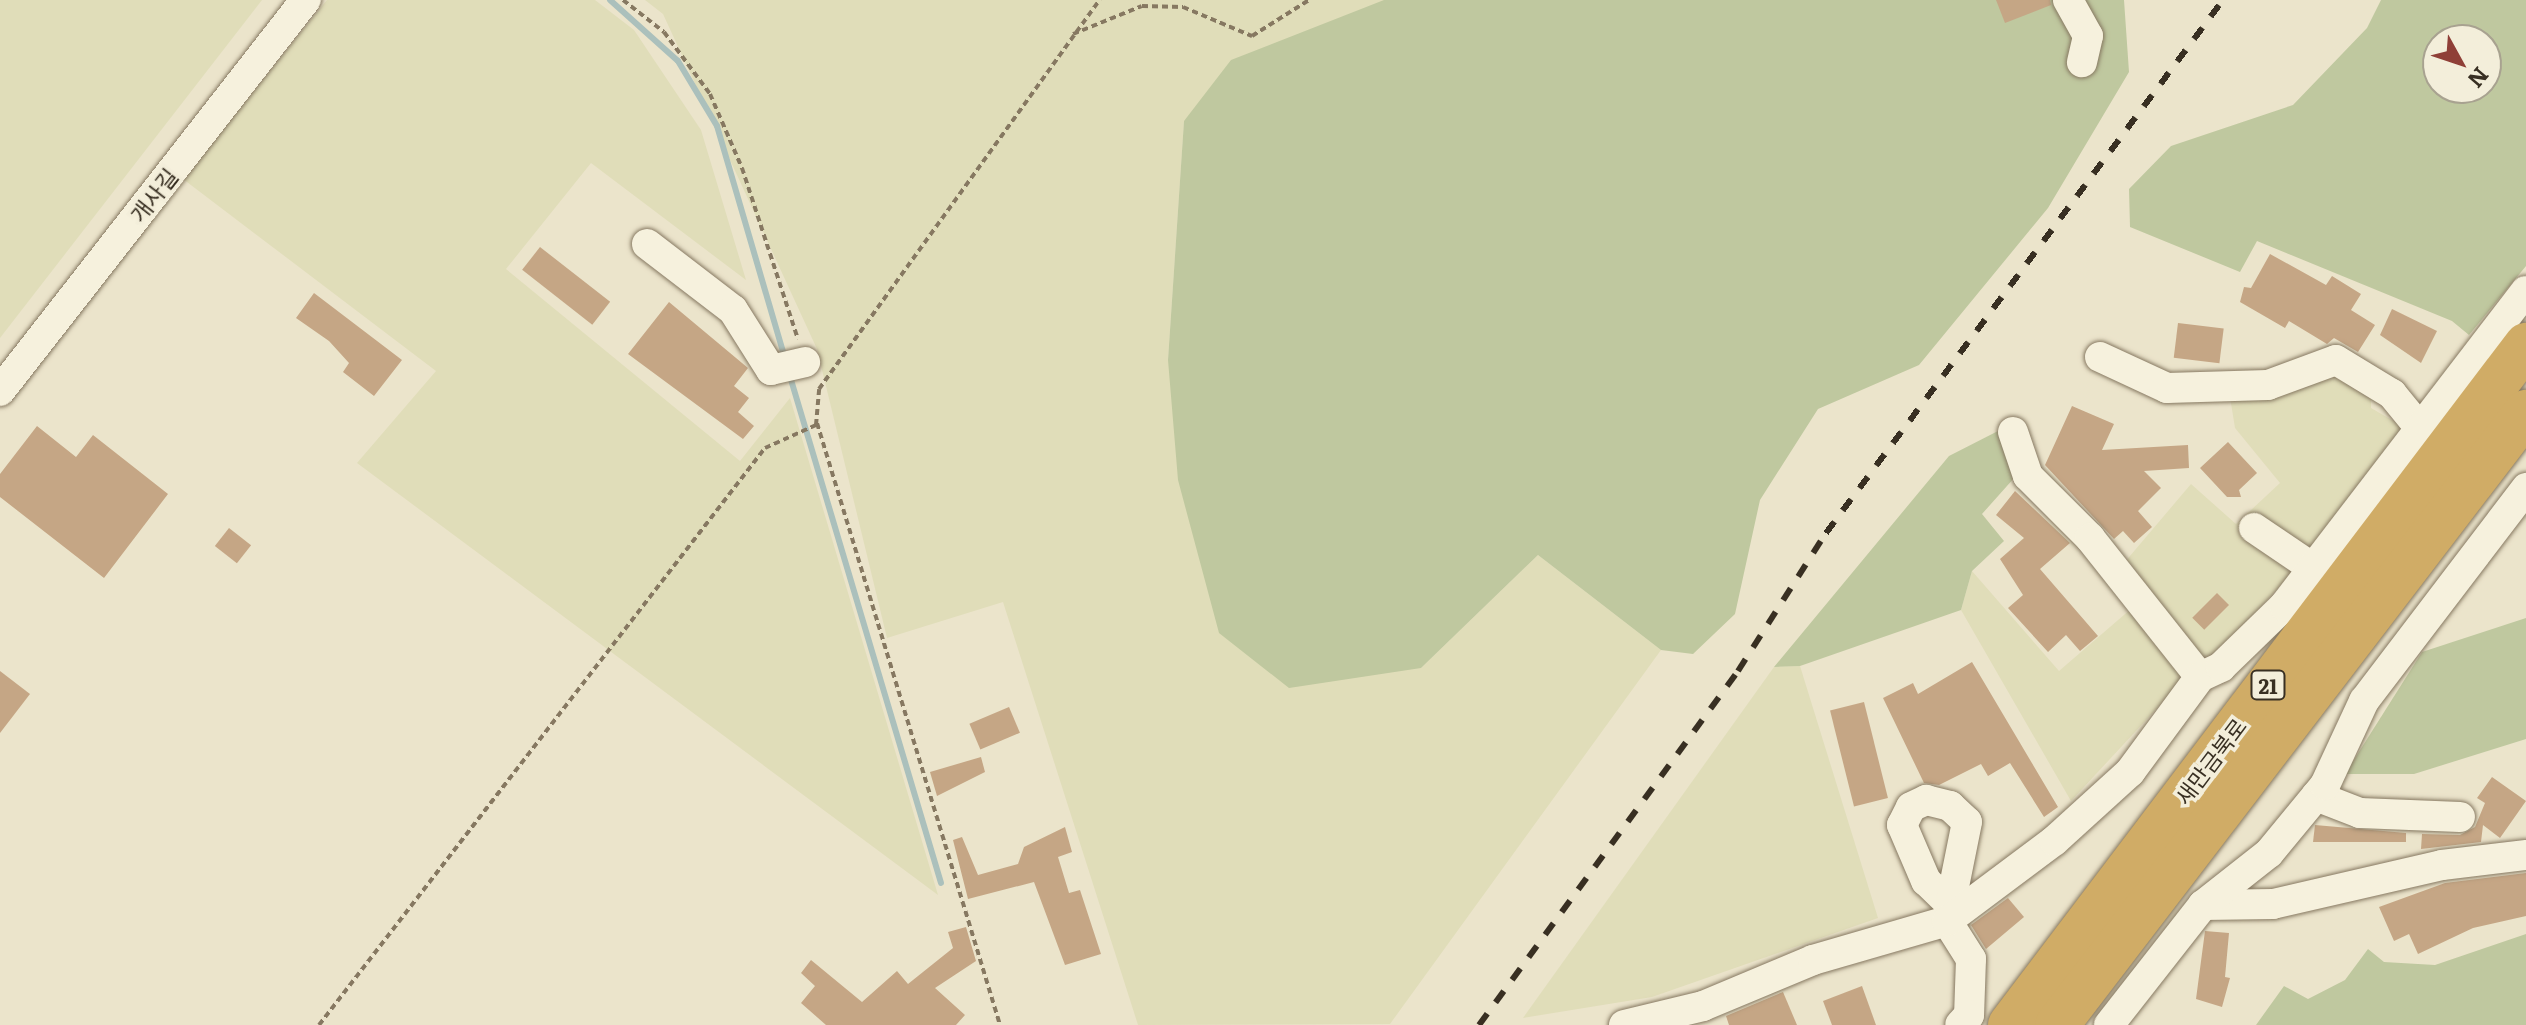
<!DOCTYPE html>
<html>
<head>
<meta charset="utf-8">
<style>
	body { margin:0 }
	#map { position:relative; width:2526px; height:1025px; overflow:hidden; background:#ebe4cb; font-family:Literata,"Noto Sans KR",serif }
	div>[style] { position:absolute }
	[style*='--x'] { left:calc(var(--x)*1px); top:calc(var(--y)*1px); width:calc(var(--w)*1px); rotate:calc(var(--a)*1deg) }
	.farmland>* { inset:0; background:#e0ddb9 }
	.green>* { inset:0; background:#bfc89f }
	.stream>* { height:6px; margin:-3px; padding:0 3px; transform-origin:3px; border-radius:3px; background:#abc0bc }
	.building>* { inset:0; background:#c5a685; transform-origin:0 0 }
	.path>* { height:4px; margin-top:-2px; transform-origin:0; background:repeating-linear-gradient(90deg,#867861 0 6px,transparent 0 10px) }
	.roads { filter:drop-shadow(0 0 2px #867861) drop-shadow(0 0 2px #867861) }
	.minor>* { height:30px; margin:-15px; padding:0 15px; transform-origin:15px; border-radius:15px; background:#f6f1dd }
	.highway>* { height:44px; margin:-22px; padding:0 22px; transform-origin:22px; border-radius:22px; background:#d0ac66 }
	.rail>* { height:6px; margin-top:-3px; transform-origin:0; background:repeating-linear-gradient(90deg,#382f22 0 14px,transparent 0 28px) }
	span { translate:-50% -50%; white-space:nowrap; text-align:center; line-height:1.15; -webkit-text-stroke:7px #f3eeda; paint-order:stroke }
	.shield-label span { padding:2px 6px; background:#f3eeda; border:2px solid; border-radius:6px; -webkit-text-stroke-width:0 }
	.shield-label { font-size:20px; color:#382f22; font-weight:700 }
	.street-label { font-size:22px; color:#382f22 }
	.north { position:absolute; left:2422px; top:24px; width:80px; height:80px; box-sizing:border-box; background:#f3eeda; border:2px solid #a8a290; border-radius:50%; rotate:130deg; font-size:22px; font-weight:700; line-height:32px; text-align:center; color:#382f22 }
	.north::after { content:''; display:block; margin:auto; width:28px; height:36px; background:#8f3f37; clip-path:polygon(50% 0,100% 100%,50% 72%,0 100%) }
</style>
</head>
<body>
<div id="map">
	<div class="farmland">
		<i style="clip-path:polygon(0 0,262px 0,0 338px)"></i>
		<i style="clip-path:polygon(327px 0,595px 0,634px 30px,701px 130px,746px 280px,591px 163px,506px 269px,740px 461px,790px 398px,938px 895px,357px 463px,436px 371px,183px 179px)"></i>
		<i style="clip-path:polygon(645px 0,1390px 0,1184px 121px,1168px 360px,1421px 668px,1538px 555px,1661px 650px,1390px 1024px,1138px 1025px,1003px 602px,887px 638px,817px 349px,663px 14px)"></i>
		<i style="clip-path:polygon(2333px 370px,2371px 390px,2371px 408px,2404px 427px,2289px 576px,2229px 642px,2205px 659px,2124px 563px,2191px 484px,2236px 524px,2280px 483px,2235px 428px,2230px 397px)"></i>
		<i style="clip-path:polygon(1972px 571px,2059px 671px,2132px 608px,2186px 677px,2071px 801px,1961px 610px)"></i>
		<i style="clip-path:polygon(1800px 666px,1878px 918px,1652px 997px,1523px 1018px,1774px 667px)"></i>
	</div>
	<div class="green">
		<i style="clip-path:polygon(1384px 0,2124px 0,2129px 72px,2048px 208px,1919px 365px,1818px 409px,1760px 500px,1735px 614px,1693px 654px,1661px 650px,1538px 555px,1421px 668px,1289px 688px,1219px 633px,1178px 480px,1168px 360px,1184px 121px,1231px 60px)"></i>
		<i style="clip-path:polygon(evenodd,2381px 0,2526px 0,2526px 266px,2469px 335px,2452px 321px,2257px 241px,2240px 272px,2130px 227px,2129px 189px,2171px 146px,2293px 105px,2367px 28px,2381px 0,2438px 40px,2486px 40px,2486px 88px,2438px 88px,2438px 40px)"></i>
		<i style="clip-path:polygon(1998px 431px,2015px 477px,1982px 514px,2004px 541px,1972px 571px,1961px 610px,1800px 666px,1774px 667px,1949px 456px)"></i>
		<i style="clip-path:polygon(2526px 618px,2526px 739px,2414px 774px,2345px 774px,2422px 652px)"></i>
		<i style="clip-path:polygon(2526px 934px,2526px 1025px,2256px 1025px,2284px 986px,2308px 999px,2345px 980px,2368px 949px,2384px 962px,2435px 965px)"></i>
	</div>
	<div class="stream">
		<i style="--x:610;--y:0;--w:91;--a:41.9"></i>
		<i style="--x:678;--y:61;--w:76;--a:59"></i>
		<i style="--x:717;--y:126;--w:242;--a:73.7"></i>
		<i style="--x:789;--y:373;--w:532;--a:73.4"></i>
	</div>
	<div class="building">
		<i style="clip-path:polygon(1996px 0,2050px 0,2051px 5px,2005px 23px)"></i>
		<i style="left:540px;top:247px;width:89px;height:29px;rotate:38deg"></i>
		<i style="clip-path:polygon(2270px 254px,2326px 285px,2332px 276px,2361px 294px,2351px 310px,2375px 325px,2358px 352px,2334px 338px,2327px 344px,2289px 321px,2285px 328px,2240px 302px,2244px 287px,2251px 288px)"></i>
		<i style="clip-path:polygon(314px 293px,402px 360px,374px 396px,343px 372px,349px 363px,329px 341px,296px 318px)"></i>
		<i style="clip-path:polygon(669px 302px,748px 368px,734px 386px,749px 398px,738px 412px,754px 426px,743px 439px,628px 354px)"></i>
		<i style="clip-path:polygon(2392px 309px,2437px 331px,2421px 363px,2380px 335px)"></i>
		<i style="left:2178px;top:323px;width:46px;height:35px;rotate:7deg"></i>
		<i style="clip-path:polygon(2072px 406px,2114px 424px,2102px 450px,2188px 445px,2189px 468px,2144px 471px,2161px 488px,2138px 511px,2152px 527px,2134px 543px,2123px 531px,2114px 539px,2045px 465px)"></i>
		<i style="clip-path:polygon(37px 426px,76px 457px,93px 435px,168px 494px,104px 578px,0 497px,0 474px)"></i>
		<i style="clip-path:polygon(2228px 442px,2257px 473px,2239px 490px,2241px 497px,2227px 497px,2200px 468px)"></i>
		<i style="clip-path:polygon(2015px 491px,2070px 543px,2040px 569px,2098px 636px,2080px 651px,2066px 635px,2048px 652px,2008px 608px,2023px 595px,2000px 559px,2024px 538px,1996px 515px)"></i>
		<i style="left:229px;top:528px;width:28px;height:23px;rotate:38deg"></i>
		<i style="left:2217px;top:593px;width:17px;height:35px;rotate:45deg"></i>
		<i style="clip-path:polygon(1972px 662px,2058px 807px,2044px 817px,2010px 763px,1988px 776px,1981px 764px,1939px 785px,1924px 783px,1883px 698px,1913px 683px,1918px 694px)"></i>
		<i style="clip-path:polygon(0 671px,30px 694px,0 733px)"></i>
		<i style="left:1864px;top:702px;width:99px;height:35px;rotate:76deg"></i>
		<i style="left:1009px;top:707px;width:28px;height:43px;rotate:67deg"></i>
		<i style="clip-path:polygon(981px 757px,985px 772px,937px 796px,930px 772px)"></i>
		<i style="clip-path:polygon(2492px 777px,2526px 801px,2500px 838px,2483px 825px,2481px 842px,2421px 849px,2422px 834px,2460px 835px,2475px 827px,2485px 803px,2477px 798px)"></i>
		<i style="clip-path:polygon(2315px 825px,2406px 833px,2406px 842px,2313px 842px)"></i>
		<i style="clip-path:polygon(1065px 827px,1072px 852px,1058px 857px,1069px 893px,1080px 890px,1101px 954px,1065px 965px,1034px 882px,968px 899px,953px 840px,962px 837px,978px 875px,1018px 864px,1024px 847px)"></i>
		<i style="clip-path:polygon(2526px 873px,2526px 916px,2473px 928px,2418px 954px,2409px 934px,2394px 941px,2379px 907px,2445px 883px)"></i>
		<i style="clip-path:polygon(2008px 898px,2024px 917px,1986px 949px,1971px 925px)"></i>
		<i style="clip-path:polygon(966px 927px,976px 961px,935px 988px,965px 1015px,956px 1025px,826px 1025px,801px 1003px,815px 986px,801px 973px,811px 960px,862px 1002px,897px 971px,908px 984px,953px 948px,948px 932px)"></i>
		<i style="clip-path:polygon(2205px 931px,2229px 933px,2225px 977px,2230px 978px,2222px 1007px,2196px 999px)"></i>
		<i style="clip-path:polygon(1862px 986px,1876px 1025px,1832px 1025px,1823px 1001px)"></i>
		<i style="clip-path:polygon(1783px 992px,1797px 1025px,1729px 1025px,1726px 1016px)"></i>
	</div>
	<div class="path">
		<i style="--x:623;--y:0;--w:52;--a:38"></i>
		<i style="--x:664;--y:32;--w:77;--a:53.4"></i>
		<i style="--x:710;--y:94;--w:81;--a:66.6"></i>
		<i style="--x:742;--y:168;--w:180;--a:71.9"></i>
		<i style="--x:1073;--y:34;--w:74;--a:-22.1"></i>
		<i style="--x:1142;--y:6;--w:41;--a:1.4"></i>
		<i style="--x:1183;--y:7;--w:75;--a:22.8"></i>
		<i style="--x:1252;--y:36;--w:67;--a:-32.3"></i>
		<i style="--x:817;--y:423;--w:629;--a:73.09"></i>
		<i style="--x:319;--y:1025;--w:729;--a:-52.3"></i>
		<i style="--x:765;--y:448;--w:56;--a:-24.3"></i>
		<i style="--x:816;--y:425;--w:36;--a:-85"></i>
		<i style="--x:819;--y:389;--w:480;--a:-54.2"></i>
	</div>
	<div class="roads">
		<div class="minor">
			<i style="--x:2068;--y:0;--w:41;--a:60.9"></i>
			<i style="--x:2088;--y:36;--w:27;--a:103"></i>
			<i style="--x:647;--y:244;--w:108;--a:37.5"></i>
			<i style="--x:733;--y:310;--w:71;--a:57.7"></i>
			<i style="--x:771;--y:370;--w:35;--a:-13"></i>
			<i style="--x:2100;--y:357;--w:74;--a:24.8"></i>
			<i style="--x:2167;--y:388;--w:101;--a:-1.7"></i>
			<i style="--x:2268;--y:385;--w:72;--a:-20.2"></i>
			<i style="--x:2336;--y:360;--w:66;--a:31.3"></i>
			<i style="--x:2392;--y:394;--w:43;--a:50.7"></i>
			<i style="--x:0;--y:391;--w:497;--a:-52"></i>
			<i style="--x:2013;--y:432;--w:46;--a:71.2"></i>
			<i style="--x:2028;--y:476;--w:88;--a:45"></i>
			<i style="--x:2090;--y:538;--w:177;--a:51.6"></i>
			<i style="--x:2254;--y:528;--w:71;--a:34.1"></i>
			<i style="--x:2316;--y:796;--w:47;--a:21.1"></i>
			<i style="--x:2360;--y:813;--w:100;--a:2.3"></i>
			<i style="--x:1950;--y:904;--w:33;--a:-136"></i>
			<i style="--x:1926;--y:881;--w:61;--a:-113.2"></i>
			<i style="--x:1902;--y:825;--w:20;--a:-63"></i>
			<i style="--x:1911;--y:807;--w:17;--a:-25"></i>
			<i style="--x:1926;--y:800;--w:25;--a:14"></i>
			<i style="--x:1950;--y:806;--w:23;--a:43"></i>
			<i style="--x:1967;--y:822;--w:101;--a:101.4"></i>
			<i style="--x:1947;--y:921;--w:45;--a:57.7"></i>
			<i style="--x:1971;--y:959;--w:56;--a:92"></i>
			<i style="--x:1969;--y:1015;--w:13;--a:132"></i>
			<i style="--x:2203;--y:905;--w:70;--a:-0.8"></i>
			<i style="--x:2273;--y:904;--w:173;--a:-13"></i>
			<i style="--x:2442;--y:865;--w:85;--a:-6.8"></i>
			<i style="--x:1624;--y:1025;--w:81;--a:-13.5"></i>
			<i style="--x:1703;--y:1006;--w:119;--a:-22.7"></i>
			<i style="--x:1813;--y:960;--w:140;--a:-16.2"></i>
			<i style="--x:1947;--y:921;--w:134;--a:-36.8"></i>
			<i style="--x:2054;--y:841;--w:103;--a:-42.2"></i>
			<i style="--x:2130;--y:772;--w:118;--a:-53.6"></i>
			<i style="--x:2200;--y:677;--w:23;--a:-25"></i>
			<i style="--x:2221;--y:667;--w:88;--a:-44.1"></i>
			<i style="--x:2284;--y:606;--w:397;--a:-52.5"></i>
			<i style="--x:2109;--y:1025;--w:152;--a:-51.9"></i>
			<i style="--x:2203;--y:905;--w:84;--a:-38.2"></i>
			<i style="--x:2269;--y:853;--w:88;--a:-50.5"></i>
			<i style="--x:2325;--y:785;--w:93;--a:-65.1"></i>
			<i style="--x:2364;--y:701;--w:268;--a:-52.7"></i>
		</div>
		<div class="highway">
			<i style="--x:2010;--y:1025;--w:854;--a:-52.81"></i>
			<i style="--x:2057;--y:1025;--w:772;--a:-52.58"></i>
		</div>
	</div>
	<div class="rail">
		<i style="--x:1479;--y:1025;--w:439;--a:-53.8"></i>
		<i style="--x:1738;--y:671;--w:164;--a:-57.5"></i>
		<i style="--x:1826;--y:533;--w:665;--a:-53.32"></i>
	</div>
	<div class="shield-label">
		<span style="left:2268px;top:685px">21</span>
	</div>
	<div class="street-label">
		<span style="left:153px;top:195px;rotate:-52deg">개사길</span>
		<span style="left:2210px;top:761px;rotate:-53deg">새만금북로</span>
	</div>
	<div class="north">N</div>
</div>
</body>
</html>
